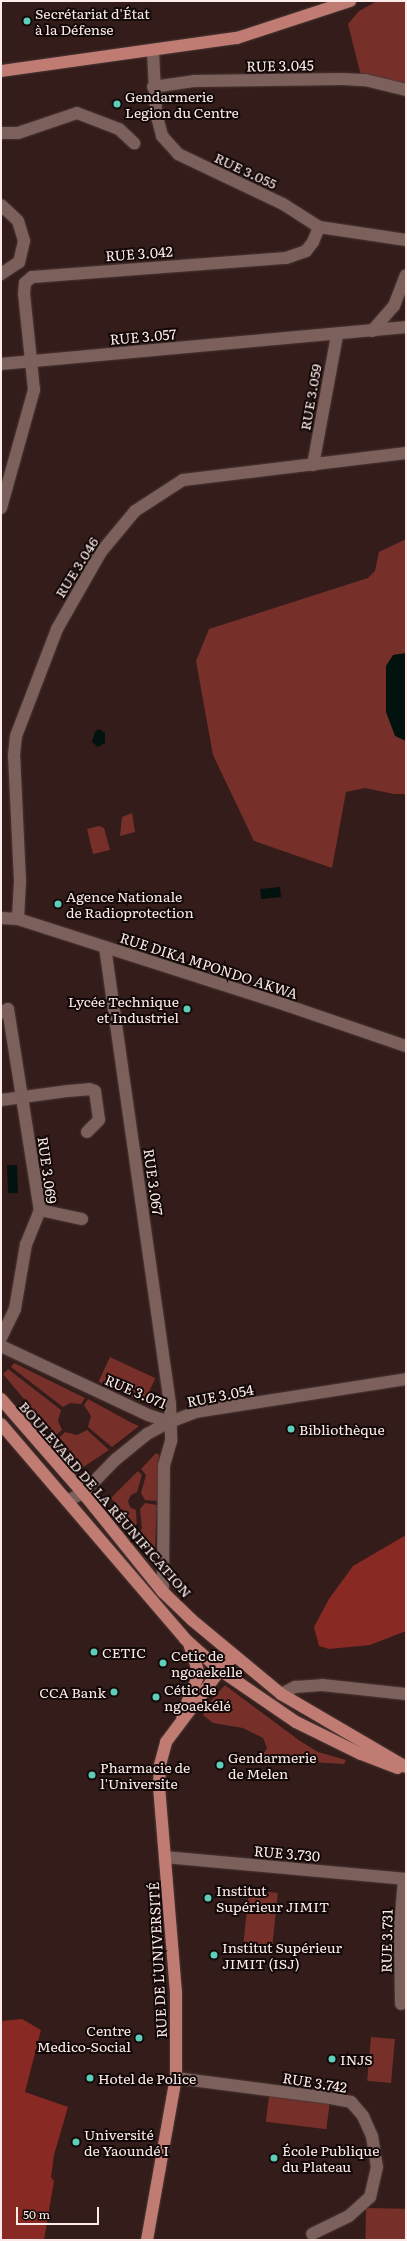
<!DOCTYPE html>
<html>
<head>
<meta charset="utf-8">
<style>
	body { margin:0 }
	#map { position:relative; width:407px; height:2241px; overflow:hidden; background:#331c19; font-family:Literata,serif }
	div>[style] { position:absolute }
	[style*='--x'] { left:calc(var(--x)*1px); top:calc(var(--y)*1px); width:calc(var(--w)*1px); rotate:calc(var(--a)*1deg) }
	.green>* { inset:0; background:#773029; transform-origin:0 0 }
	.forest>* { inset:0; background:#882923 }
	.water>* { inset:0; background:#02120f; transform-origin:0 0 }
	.roads { filter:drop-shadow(0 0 1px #4b3836) drop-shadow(0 0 1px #4b3836) }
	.minor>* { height:12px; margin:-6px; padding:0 6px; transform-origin:6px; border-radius:6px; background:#7c605c }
	.major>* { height:12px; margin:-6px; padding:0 6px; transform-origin:6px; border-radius:6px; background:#c07c73 }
	.dots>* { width:11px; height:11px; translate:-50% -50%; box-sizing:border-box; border:2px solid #130908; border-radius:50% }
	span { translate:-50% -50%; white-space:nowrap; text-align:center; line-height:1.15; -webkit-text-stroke:4px #130908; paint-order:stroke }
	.poi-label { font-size:14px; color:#fcebe8 }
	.left { translate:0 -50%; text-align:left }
	.right { translate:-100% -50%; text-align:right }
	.street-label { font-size:14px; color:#fcebe8 }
	.frame { position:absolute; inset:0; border:2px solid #fcebe8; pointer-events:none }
	.scale { position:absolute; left:16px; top:2207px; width:83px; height:18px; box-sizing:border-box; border:2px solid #fcebe8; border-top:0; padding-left:5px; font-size:12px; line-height:14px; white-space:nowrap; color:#fcebe8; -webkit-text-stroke:3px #130908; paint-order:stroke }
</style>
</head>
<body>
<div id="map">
	<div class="green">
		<i style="clip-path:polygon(377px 1px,406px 1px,406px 92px,362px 80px,348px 24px,359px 11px)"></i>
		<i style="clip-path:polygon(406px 539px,406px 794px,394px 794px,365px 788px,346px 792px,332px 868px,254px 841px,213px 755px,196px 661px,209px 629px,368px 578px,375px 571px,379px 552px)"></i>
		<i style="clip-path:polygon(132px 813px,135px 832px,120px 836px,122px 817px)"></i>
		<i style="clip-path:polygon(99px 826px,104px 828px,110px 850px,93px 854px,87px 829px)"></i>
		<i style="left:110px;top:1357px;width:50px;height:27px;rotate:25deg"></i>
		<i style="clip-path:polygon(14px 1363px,85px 1398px,81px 1404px,70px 1403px,63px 1407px,11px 1367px)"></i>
		<i style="clip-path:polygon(8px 1369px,61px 1410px,58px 1421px,62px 1430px,55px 1436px,3px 1374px)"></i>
		<i style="clip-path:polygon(88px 1399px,132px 1423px,139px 1426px,112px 1447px,88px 1427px,91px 1416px,84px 1405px)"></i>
		<i style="clip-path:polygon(87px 1430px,109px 1450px,82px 1468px,58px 1439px,65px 1432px,77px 1435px)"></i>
		<i style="clip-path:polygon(156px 1453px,159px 1455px,157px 1501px,145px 1500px,141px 1493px,146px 1475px,141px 1469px)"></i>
		<i style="clip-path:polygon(138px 1471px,142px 1475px,137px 1492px,131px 1495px,128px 1501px,130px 1507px,136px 1510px,137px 1531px,111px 1498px)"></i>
		<i style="clip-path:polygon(145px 1503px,157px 1505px,155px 1547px,151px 1550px,139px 1534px,142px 1528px,140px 1509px)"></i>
		<i style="clip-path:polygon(225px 1685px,300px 1741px,318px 1752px,346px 1760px,344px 1764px,260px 1759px,267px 1748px,263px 1738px,243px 1728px,213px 1723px,203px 1715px,209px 1703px)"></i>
		<i style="left:249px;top:1890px;width:29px;height:60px;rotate:6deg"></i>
		<i style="left:371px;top:2037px;width:24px;height:44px;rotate:5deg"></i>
		<i style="left:269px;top:2096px;width:61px;height:26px;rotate:7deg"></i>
		<i style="left:366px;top:2208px;width:40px;height:32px;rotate:1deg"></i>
	</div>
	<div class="forest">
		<i style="clip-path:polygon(406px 1535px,406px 1631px,370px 1645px,329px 1649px,319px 1646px,314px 1627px,329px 1599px,353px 1566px)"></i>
		<i style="clip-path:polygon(22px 2019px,41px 2030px,25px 2092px,68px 2107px,54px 2155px,51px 2177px,54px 2181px,44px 2240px,1px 2240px,1px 2021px)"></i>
	</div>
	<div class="water">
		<i style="clip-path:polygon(406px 653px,406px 741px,395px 736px,386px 712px,386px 666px,393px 655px)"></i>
		<i style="clip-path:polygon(99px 729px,105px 733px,105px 743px,98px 747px,92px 742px,95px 732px)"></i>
		<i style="left:280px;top:887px;width:10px;height:20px;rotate:84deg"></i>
		<i style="left:17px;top:1165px;width:28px;height:10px;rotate:88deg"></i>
	</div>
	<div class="roads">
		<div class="minor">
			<i style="--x:153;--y:51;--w:62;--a:87.2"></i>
			<i style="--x:156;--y:113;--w:24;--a:75"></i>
			<i style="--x:162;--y:136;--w:24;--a:48"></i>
			<i style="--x:178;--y:154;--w:116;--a:25.5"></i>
			<i style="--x:283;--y:204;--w:43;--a:32.6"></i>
			<i style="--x:319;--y:227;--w:88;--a:8.5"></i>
			<i style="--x:153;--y:87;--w:41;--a:-8.3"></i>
			<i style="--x:194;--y:81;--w:149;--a:-0.8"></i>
			<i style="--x:343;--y:79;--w:22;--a:3"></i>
			<i style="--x:365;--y:80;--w:42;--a:13.7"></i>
			<i style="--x:1;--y:133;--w:17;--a:0"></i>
			<i style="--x:18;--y:133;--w:62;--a:-18.7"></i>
			<i style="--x:77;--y:113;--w:45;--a:20.9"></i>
			<i style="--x:119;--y:129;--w:21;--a:43"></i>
			<i style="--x:1;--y:205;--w:23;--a:43"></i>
			<i style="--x:18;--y:221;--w:21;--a:73"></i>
			<i style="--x:24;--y:241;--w:22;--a:103"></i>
			<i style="--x:19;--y:262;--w:22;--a:146"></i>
			<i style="--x:372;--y:331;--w:33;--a:-49"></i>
			<i style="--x:394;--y:306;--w:33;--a:-69"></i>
			<i style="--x:1;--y:364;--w:407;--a:-5.2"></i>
			<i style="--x:313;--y:465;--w:132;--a:-79.5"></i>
			<i style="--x:1;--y:508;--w:123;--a:-74.4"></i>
			<i style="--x:34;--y:390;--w:97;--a:-95.9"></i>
			<i style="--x:24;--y:294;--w:11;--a:-85"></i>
			<i style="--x:25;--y:283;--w:9;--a:-41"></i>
			<i style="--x:32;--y:277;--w:255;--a:-4.3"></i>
			<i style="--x:286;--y:258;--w:21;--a:-19"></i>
			<i style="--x:306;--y:251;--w:11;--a:-52"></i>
			<i style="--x:313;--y:242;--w:16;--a:-68"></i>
			<i style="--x:1;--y:918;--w:17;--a:3"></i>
			<i style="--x:18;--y:919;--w:281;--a:17.8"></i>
			<i style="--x:286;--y:1005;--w:127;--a:18.9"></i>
			<i style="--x:18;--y:919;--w:38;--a:-87"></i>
			<i style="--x:20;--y:881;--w:126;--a:-92.7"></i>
			<i style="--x:14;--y:755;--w:19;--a:-84"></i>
			<i style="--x:16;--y:736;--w:115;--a:-69"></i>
			<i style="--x:57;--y:629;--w:89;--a:-60.3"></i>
			<i style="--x:101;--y:552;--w:53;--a:-50.3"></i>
			<i style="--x:135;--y:511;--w:57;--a:-32.9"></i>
			<i style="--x:183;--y:480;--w:225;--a:-6.9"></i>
			<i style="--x:105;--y:947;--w:462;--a:81.9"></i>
			<i style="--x:170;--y:1404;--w:37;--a:88"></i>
			<i style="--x:171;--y:1441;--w:26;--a:106"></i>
			<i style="--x:164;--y:1466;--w:126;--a:90.5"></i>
			<i style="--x:1;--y:1013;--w:8;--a:-30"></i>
			<i style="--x:8;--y:1009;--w:204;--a:81"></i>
			<i style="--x:40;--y:1210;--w:37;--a:112"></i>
			<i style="--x:26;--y:1244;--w:66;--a:99.6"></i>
			<i style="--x:15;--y:1309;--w:32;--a:116"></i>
			<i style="--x:1;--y:1100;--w:68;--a:-7.7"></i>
			<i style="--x:68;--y:1091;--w:21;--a:-5"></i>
			<i style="--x:89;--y:1089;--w:6;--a:18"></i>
			<i style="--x:95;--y:1091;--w:29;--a:82"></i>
			<i style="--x:99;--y:1120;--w:17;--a:135"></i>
			<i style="--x:40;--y:1210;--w:43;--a:12.1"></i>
			<i style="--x:1;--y:1346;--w:162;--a:25.1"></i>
			<i style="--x:148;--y:1415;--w:23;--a:18"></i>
			<i style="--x:67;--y:1501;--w:18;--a:-27"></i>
			<i style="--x:83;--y:1493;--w:46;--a:-45.9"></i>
			<i style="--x:115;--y:1460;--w:41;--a:-39.1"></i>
			<i style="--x:147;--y:1434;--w:26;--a:-28"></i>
			<i style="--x:170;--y:1422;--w:28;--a:-21"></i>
			<i style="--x:196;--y:1412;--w:213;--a:-8.9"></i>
			<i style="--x:281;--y:1694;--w:16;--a:-27"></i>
			<i style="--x:295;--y:1687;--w:27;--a:-4"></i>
			<i style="--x:322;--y:1685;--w:84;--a:6.1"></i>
			<i style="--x:165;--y:1857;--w:242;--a:5.2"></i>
			<i style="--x:401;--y:2004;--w:77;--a:-90.7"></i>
			<i style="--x:400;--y:1927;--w:48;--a:-85.2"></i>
			<i style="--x:176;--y:2078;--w:156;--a:7.4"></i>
			<i style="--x:331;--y:2098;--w:20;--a:11"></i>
			<i style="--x:351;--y:2102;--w:18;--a:49"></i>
			<i style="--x:363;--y:2116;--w:22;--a:66"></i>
			<i style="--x:372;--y:2136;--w:31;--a:81"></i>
			<i style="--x:377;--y:2167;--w:31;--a:103"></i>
			<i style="--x:370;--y:2197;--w:28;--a:138"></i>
			<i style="--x:349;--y:2216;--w:41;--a:154.1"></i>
		</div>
		<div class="major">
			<i style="--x:1;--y:71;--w:238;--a:-8"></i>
			<i style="--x:237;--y:38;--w:119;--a:-18.1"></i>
			<i style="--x:1;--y:1399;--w:125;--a:48.9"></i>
			<i style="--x:83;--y:1493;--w:127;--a:51.1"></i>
			<i style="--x:163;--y:1592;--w:40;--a:44"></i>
			<i style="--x:192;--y:1620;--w:116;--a:39.7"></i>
			<i style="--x:281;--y:1694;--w:145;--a:30.3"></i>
			<i style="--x:1;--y:1424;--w:283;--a:49.4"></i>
			<i style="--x:185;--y:1639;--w:47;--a:41.5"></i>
			<i style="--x:220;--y:1670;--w:92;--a:34.4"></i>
			<i style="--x:296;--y:1722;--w:72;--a:26.2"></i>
			<i style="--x:361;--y:1754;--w:39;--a:21"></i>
			<i style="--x:182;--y:1715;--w:44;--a:-67.5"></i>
			<i style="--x:199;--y:1674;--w:32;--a:-108"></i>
			<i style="--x:147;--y:2240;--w:165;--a:-79.9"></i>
			<i style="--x:176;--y:2078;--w:85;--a:-90"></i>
			<i style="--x:176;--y:1993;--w:209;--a:-94.7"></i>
			<i style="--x:159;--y:1785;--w:20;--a:-87"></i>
			<i style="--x:160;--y:1765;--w:24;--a:-75"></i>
			<i style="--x:166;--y:1742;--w:90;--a:-53.1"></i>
			<i style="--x:220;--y:1670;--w:20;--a:-45"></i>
		</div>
	</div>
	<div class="dots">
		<i style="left:27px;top:21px;background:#5cceba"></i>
		<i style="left:117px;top:104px;background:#5cceba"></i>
		<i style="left:58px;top:904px;background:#5cceba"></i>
		<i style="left:187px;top:1009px;background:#5cceba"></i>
		<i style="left:291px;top:1429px;background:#5cceba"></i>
		<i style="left:94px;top:1652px;background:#5cceba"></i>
		<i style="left:163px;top:1663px;background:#5cceba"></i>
		<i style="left:114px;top:1692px;background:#5cceba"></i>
		<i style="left:156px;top:1697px;background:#5cceba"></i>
		<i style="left:220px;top:1765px;background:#5cceba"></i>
		<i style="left:92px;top:1775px;background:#5cceba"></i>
		<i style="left:208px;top:1898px;background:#5cceba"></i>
		<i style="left:214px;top:1955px;background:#5cceba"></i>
		<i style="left:139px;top:2038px;background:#5cceba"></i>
		<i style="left:332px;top:2059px;background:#5cceba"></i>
		<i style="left:90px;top:2078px;background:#5cceba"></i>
		<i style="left:76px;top:2142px;background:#5cceba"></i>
		<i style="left:274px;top:2158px;background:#5cceba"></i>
	</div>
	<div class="poi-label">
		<span class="left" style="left:35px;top:21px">Secrétariat d'État<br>à la Défense</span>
		<span class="left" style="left:125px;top:104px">Gendarmerie<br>Legion du Centre</span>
		<span class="left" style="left:66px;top:904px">Agence Nationale<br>de Radioprotection</span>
		<span class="right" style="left:179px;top:1009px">Lycée Technique<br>et Industriel</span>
		<span class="left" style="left:299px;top:1429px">Bibliothèque</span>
		<span class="left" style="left:102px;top:1652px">CETIC</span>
		<span class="left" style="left:171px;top:1663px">Cetic de<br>ngoaekelle</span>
		<span class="left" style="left:164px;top:1697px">Cétic de<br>ngoaekélé</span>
		<span class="right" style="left:106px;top:1692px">CCA Bank</span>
		<span class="left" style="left:228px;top:1765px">Gendarmerie<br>de Melen</span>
		<span class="left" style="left:100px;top:1775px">Pharmacie de<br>l'Universite</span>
		<span class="left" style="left:216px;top:1898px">Institut<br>Supérieur JIMIT</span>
		<span class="left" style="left:222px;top:1955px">Institut Supérieur<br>JIMIT (ISJ)</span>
		<span class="right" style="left:131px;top:2038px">Centre<br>Medico-Social</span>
		<span class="left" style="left:340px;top:2059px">INJS</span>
		<span class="left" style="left:98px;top:2078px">Hotel de Police</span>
		<span class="left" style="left:84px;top:2142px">Université<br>de Yaoundé I</span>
		<span class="left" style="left:282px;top:2158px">École Publique<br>du Plateau</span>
	</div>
	<div class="street-label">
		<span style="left:280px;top:65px;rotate:-1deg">RUE 3.045</span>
		<span style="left:246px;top:170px;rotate:25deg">RUE 3.055</span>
		<span style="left:139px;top:253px;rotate:-4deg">RUE 3.042</span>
		<span style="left:143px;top:336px;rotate:-5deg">RUE 3.057</span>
		<span style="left:310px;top:397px;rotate:-80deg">RUE 3.059</span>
		<span style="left:76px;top:567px;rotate:-58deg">RUE 3.046</span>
		<span style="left:209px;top:965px;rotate:18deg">RUE DIKA MPONDO AKWA</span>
		<span style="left:48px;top:1170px;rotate:82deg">RUE 3.069</span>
		<span style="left:154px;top:1182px;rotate:82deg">RUE 3.067</span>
		<span style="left:136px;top:1391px;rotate:23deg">RUE 3.071</span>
		<span style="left:220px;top:1395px;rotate:-11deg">RUE 3.054</span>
		<span style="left:106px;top:1499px;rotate:49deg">BOULEVARD DE LA RÉUNIFICATION</span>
		<span style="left:287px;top:1853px;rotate:5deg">RUE 3.730</span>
		<span style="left:386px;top:1941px;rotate:-89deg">RUE 3.731</span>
		<span style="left:157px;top:1960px;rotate:-93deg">RUE DE L'UNIVERSITÉ</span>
		<span style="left:315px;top:2082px;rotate:9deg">RUE 3.742</span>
	</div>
	<div class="frame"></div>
	<div class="scale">50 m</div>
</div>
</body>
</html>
